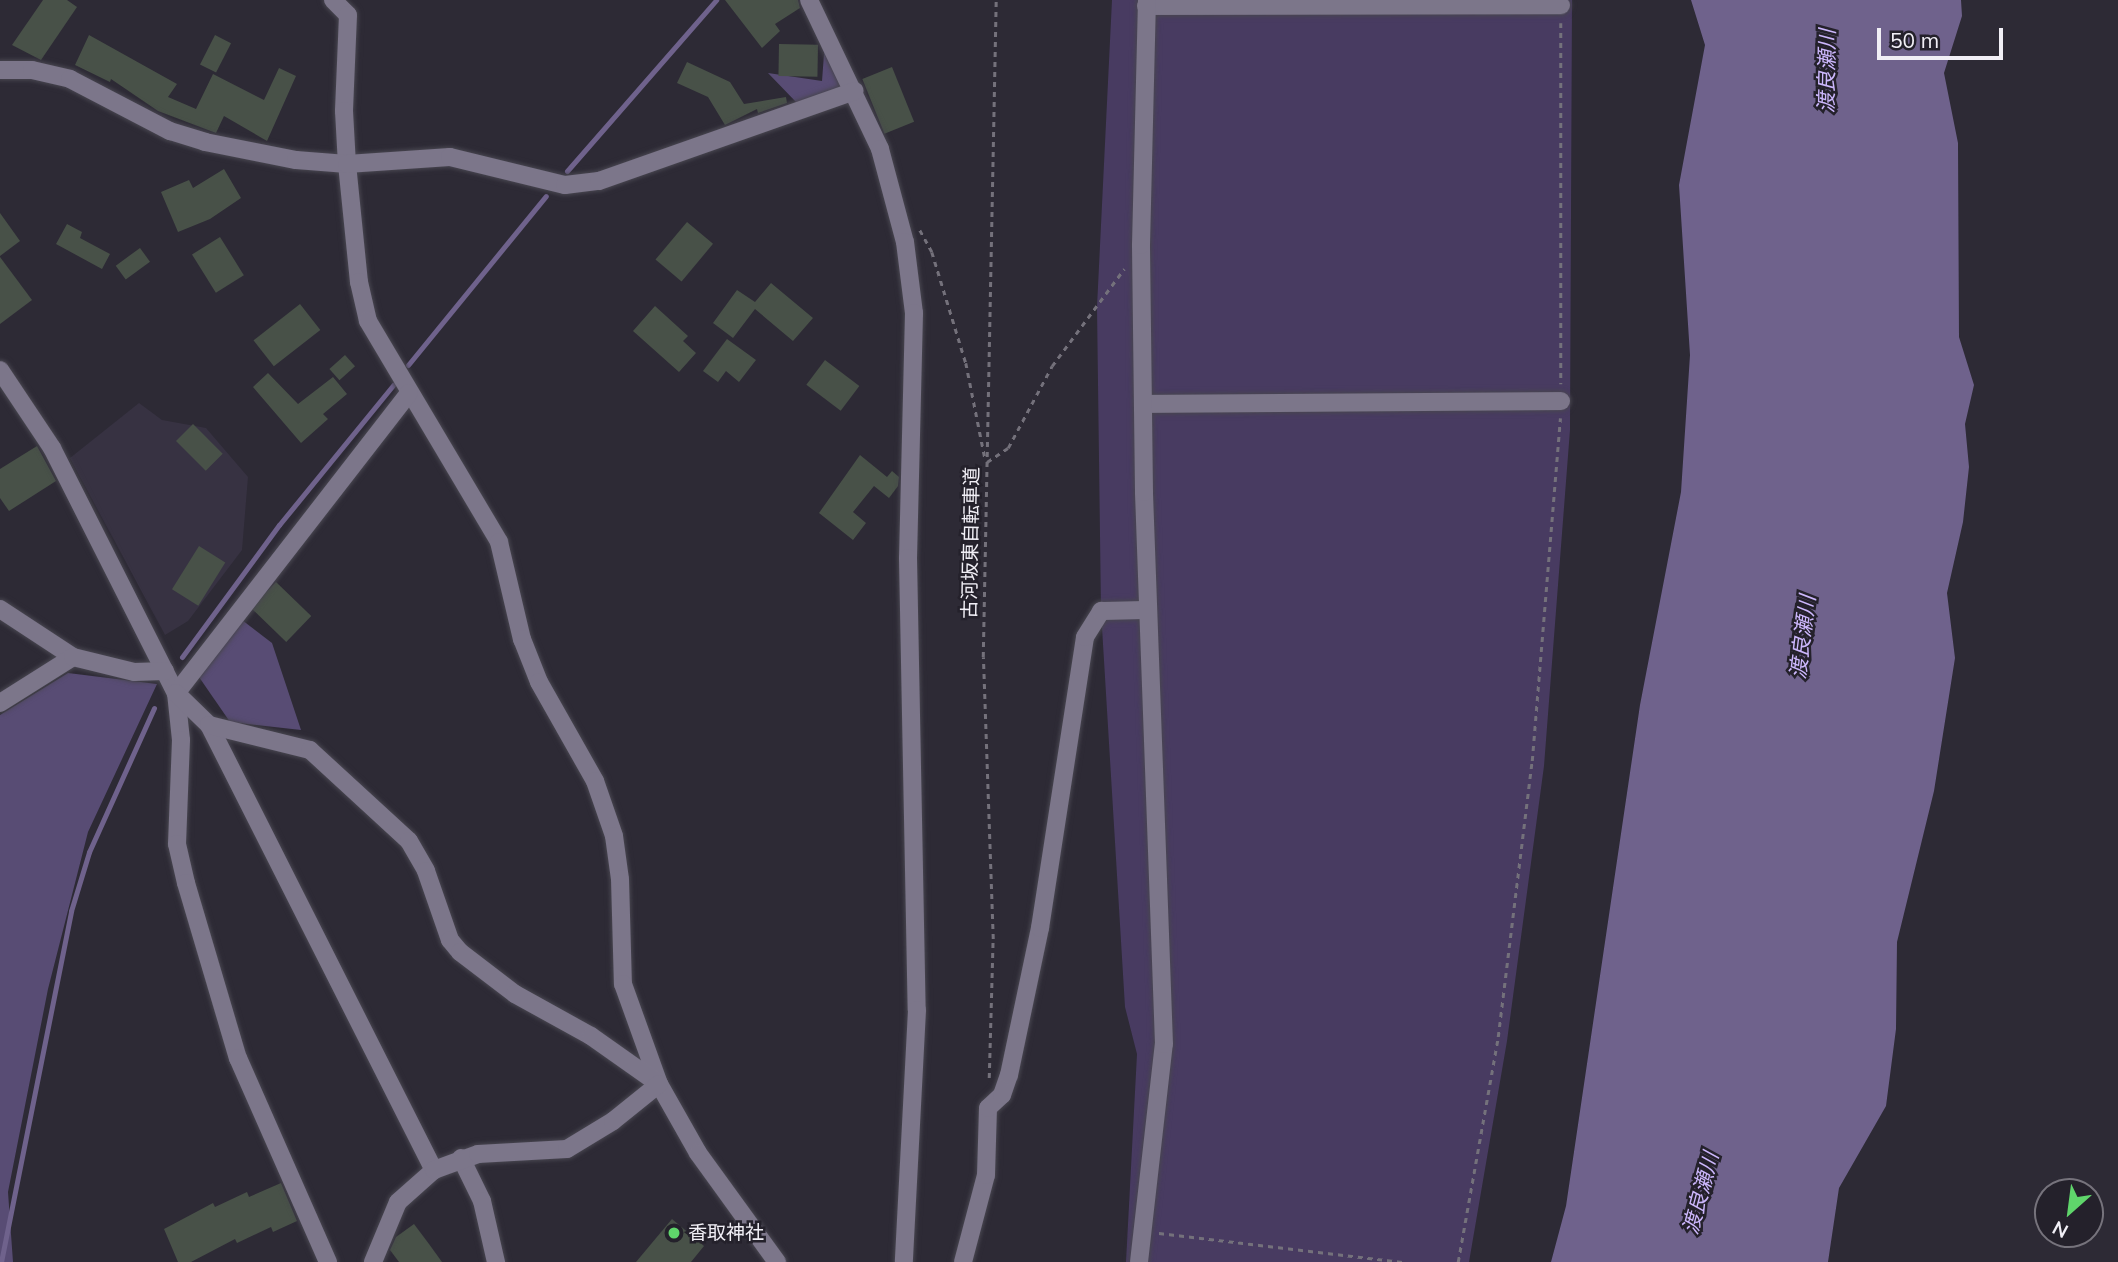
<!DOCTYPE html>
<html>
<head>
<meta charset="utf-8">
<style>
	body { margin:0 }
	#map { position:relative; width:2118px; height:1262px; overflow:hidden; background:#2d2a35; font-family:Mulish,"Noto Sans JP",sans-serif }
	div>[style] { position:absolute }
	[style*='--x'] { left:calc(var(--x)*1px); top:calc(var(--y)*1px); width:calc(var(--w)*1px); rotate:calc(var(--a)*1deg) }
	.built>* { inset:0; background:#373242 }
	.green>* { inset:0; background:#483b61 }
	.forest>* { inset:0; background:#584c74 }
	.water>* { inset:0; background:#6f628c }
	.stream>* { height:5px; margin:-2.5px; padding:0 2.5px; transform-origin:2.5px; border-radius:2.5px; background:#6f628c }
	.building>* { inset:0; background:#485148; transform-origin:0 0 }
	.path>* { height:2.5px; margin-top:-1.25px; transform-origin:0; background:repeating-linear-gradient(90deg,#74717b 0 5px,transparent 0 10px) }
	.roads { filter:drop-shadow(0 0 2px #484650) drop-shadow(0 0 2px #484650) }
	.minor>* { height:18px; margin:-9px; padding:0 9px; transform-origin:9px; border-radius:9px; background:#7c768a }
	.dots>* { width:19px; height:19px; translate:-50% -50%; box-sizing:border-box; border:4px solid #24212b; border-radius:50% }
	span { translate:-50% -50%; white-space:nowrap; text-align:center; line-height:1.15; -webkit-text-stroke:5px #24212b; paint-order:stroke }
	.street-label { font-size:19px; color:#f1eff6 }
	.poi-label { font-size:19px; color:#f1eff6 }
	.left { translate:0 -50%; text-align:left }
	.water-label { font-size:21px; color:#ccb7fc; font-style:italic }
	.north { position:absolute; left:2034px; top:1178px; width:70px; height:70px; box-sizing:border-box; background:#24212b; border:2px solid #76737c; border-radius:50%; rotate:208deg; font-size:19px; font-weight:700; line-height:28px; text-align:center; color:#f1eff6 }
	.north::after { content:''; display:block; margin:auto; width:24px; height:32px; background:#5fd56b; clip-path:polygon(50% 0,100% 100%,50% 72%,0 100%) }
	.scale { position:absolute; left:1877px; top:28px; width:126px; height:32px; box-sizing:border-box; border:4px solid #f1eff6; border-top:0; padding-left:9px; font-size:21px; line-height:24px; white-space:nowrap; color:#f1eff6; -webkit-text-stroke:5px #24212b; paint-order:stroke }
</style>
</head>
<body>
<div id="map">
	<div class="built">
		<i style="clip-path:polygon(139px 403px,162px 420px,206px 428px,248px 477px,242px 550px,188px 621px,165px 635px,70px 458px)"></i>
	</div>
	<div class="green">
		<i style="clip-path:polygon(1112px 0,1572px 0,1570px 430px,1544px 766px,1507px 1041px,1469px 1262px,1126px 1262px,1137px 1054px,1125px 1007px,1101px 611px,1097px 307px)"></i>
	</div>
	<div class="forest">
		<i style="clip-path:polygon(825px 41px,844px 80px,838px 90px,796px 102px,768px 73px,822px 81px)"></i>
		<i style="clip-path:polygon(242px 620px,272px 643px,301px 730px,230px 722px,199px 677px)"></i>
		<i style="clip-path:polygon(68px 673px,157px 684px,88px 832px,48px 989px,8px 1192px,13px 1262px,0 1262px,0 715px)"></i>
	</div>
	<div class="water">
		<i style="clip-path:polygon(1691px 0,1961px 0,1962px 16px,1944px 73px,1958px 143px,1959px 337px,1974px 385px,1965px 424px,1969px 467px,1963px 522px,1947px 593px,1955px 658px,1934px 791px,1897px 942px,1896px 1029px,1886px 1106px,1839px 1188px,1828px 1262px,1551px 1262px,1566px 1206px,1640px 705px,1681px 492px,1690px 355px,1679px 185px,1705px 45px)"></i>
	</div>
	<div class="stream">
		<i style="--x:567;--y:171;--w:227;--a:-48.9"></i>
		<i style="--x:408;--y:365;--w:218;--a:-50.8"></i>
		<i style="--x:182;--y:657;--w:164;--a:-53.7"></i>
		<i style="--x:279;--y:525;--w:181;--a:-50.8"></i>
		<i style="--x:1;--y:1262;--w:358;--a:-78.7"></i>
		<i style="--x:71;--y:911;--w:62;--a:-73"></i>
		<i style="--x:89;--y:852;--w:158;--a:-65.7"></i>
	</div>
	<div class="building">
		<i style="clip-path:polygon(43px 0,67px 0,77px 7px,41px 60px,12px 45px)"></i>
		<i style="clip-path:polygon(725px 0,798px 0,800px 8px,775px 24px,780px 31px,762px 48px)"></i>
		<i style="clip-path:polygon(89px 35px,177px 84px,168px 97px,196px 109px,213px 74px,264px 100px,279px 68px,296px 76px,267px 141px,224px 116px,216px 133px,158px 111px,111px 79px,110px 82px,75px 65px)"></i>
		<i style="left:215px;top:35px;width:18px;height:33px;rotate:27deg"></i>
		<i style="left:779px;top:44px;width:39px;height:32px;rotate:1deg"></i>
		<i style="clip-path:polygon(687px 62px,730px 82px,744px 104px,786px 97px,787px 103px,758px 113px,757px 109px,725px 125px,708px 97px,677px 83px)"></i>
		<i style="left:892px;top:67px;width:59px;height:32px;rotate:68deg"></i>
		<i style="clip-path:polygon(224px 169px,241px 198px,210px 219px,178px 232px,161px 192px,189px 180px,193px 188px)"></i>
		<i style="clip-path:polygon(0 213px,20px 241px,0 256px)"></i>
		<i style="left:687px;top:222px;width:34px;height:49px;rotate:40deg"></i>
		<i style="clip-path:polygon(67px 224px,82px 232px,80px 238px,110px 254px,102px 269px,56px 244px)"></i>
		<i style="left:220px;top:237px;width:45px;height:33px;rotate:58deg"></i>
		<i style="left:140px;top:248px;width:17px;height:30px;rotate:54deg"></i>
		<i style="clip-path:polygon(0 257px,32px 300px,0 324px)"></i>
		<i style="clip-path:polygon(771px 283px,813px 318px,793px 341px,755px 309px,733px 338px,713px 323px,737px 290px,755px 302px)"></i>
		<i style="left:300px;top:304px;width:33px;height:59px;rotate:52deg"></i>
		<i style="clip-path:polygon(655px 306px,688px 336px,683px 341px,696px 353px,679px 372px,633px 331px)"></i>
		<i style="clip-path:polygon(727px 339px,756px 360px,739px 382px,726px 371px,718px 382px,703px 371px)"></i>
		<i style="left:345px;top:355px;width:15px;height:21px;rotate:48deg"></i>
		<i style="left:825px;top:360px;width:43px;height:31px;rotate:37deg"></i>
		<i style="clip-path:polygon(268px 373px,298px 404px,333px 377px,347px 394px,323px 414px,328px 419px,301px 443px,253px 387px)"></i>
		<i style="left:193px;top:424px;width:42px;height:24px;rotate:45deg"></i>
		<i style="clip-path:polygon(37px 446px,56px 481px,9px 511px,0 498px,0 469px)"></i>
		<i style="clip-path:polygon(860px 455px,887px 477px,892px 471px,899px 477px,898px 486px,889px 498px,874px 486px,853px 512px,866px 523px,853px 540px,819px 513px)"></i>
		<i style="left:199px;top:546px;width:31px;height:51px;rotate:32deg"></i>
		<i style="left:276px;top:582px;width:49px;height:36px;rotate:44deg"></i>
		<i style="clip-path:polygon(281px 1183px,297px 1221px,273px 1232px,271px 1227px,237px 1243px,235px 1239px,191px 1262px,178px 1262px,164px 1229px,213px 1203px,215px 1207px,247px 1192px,249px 1197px)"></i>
		<i style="clip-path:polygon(672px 1219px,704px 1246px,691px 1262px,636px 1262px)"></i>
		<i style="clip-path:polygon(414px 1224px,429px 1244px,442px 1262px,399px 1262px,390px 1250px,396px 1237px)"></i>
	</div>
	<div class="path">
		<i style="--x:1561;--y:23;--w:361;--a:90"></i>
		<i style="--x:920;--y:230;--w:25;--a:61"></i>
		<i style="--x:932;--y:252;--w:116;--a:73"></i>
		<i style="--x:966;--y:363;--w:97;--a:78.7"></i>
		<i style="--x:987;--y:462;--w:25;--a:-34"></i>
		<i style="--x:1008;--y:448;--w:93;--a:-61.8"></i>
		<i style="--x:1052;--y:366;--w:121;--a:-53.4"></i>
		<i style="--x:989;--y:1078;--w:139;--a:-88.4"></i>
		<i style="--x:993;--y:939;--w:282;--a:-92"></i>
		<i style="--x:983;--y:657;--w:657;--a:-88.87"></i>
		<i style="--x:1159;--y:1233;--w:245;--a:6.8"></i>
		<i style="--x:1458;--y:1262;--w:229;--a:-79.9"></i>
		<i style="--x:1498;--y:1037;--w:278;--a:-83"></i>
		<i style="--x:1532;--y:761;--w:344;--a:-85.3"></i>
	</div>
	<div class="roads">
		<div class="minor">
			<i style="--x:333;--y:0;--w:21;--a:45"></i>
			<i style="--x:348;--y:15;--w:96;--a:92.4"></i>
			<i style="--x:344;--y:111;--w:53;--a:86.8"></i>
			<i style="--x:347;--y:164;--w:119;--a:84.2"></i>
			<i style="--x:359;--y:282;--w:40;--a:77"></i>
			<i style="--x:368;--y:321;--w:257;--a:59.3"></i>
			<i style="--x:499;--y:542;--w:100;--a:76.7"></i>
			<i style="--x:522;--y:639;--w:46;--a:68.4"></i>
			<i style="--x:539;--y:682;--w:114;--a:60.5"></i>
			<i style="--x:595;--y:781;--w:58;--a:70.9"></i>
			<i style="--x:614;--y:836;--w:43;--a:82.1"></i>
			<i style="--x:620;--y:879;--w:105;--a:88.4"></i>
			<i style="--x:623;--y:984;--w:106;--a:70.2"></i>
			<i style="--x:659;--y:1084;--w:79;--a:60.5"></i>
			<i style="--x:698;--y:1153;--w:135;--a:54.1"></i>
			<i style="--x:809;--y:0;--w:165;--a:64.5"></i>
			<i style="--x:880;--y:149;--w:96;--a:75"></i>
			<i style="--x:905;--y:242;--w:72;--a:82.8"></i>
			<i style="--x:914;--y:313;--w:245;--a:91.4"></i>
			<i style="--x:908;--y:558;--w:452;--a:88.9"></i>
			<i style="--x:917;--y:1010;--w:252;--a:93"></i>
			<i style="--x:1146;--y:6;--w:415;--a:-0.1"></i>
			<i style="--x:0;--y:70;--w:32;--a:0"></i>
			<i style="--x:32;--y:70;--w:39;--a:13"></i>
			<i style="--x:70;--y:79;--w:113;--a:27.5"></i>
			<i style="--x:170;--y:131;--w:37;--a:17"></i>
			<i style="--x:205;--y:142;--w:93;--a:11.2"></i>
			<i style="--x:296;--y:160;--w:51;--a:4.5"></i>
			<i style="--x:347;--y:164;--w:103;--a:-3.9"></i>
			<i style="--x:450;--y:157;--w:118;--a:13.7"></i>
			<i style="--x:565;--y:185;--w:34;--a:-7"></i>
			<i style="--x:599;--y:181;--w:271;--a:-19.4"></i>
			<i style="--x:0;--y:370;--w:94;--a:56.3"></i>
			<i style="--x:52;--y:448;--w:275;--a:63.2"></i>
			<i style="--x:176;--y:693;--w:47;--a:83.9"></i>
			<i style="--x:181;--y:740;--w:104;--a:92.2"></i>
			<i style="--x:177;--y:844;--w:40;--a:77"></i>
			<i style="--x:186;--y:883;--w:183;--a:73.5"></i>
			<i style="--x:238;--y:1058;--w:223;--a:66.2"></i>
			<i style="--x:409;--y:393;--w:380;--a:127.8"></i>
			<i style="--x:176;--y:693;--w:46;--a:44.1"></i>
			<i style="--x:209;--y:725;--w:499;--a:63.2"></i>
			<i style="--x:1143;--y:404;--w:418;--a:-0.4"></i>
			<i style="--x:0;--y:609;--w:87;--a:33.3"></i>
			<i style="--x:0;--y:703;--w:86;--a:-32.2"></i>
			<i style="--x:73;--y:657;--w:63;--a:13.8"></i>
			<i style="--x:134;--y:672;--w:31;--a:-2"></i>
			<i style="--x:209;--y:725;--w:104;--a:13.9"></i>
			<i style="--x:310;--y:750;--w:134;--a:42.6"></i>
			<i style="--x:409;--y:841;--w:34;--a:60"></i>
			<i style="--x:426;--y:871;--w:73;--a:70.8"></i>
			<i style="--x:450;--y:940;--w:16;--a:50"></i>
			<i style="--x:460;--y:952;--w:69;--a:37.4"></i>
			<i style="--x:515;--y:994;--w:87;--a:28.9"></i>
			<i style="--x:591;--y:1036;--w:83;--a:35.2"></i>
			<i style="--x:461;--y:1158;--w:48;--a:64"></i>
			<i style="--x:482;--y:1201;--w:63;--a:77.1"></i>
			<i style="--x:373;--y:1262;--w:65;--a:-67.4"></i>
			<i style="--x:398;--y:1202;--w:48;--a:-41.6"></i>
			<i style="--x:434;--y:1170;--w:47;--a:-20"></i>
			<i style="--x:478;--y:1154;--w:89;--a:-3.2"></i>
			<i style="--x:567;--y:1149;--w:54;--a:-31.3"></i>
			<i style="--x:613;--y:1121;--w:59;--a:-38.8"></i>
			<i style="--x:963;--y:1262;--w:90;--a:-75.2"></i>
			<i style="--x:986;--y:1175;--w:67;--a:-88.3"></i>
			<i style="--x:988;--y:1108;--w:19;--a:-43"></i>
			<i style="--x:1002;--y:1095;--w:21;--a:-71"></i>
			<i style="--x:1009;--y:1075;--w:150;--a:-78.1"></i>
			<i style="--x:1040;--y:928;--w:294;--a:-81.2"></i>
			<i style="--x:1085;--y:637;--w:31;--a:-58"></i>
			<i style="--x:1101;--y:611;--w:45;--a:-1.3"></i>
			<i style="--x:1139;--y:1262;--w:219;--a:-83.5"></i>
			<i style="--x:1164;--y:1044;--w:552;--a:-92.08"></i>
			<i style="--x:1144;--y:492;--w:247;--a:-90.7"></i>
			<i style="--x:1141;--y:245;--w:245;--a:-88.6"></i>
		</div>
	</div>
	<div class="dots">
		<i style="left:674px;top:1233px;background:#5fd56b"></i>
	</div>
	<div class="street-label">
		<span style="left:971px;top:543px;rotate:-89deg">古河坂東自転車道</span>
	</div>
	<div class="poi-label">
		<span class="left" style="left:688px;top:1233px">香取神社</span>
	</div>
	<div class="water-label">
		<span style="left:1826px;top:71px;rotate:-89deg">渡良瀬川</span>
		<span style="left:1802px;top:637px;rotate:-83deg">渡良瀬川</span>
		<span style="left:1700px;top:1193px;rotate:-75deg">渡良瀬川</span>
	</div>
	<div class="north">N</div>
	<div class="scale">50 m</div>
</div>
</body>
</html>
